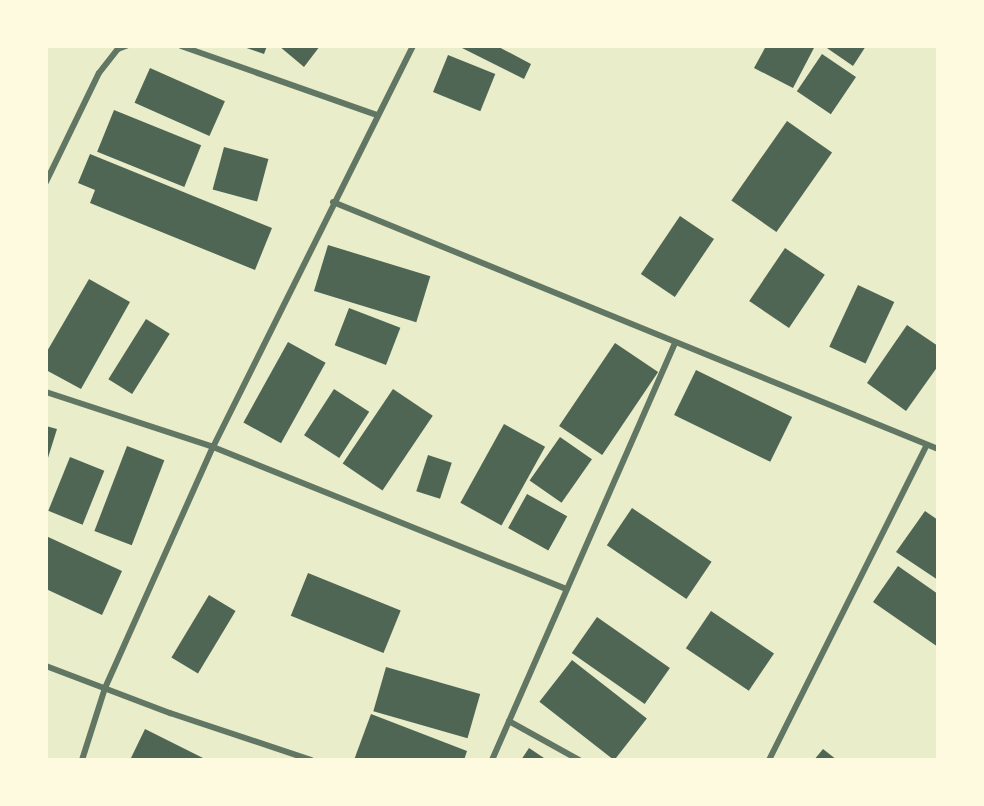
<!DOCTYPE html>
<html>
<head>
<meta charset="utf-8">
<style>
	body { margin:0 }
	#map { position:relative; width:984px; height:806px; overflow:hidden; background:#e9edc9; font-family:"Asap Condensed",sans-serif }
	div>[style] { position:absolute }
	[style*='--x'] { left:calc(var(--x)*1px); top:calc(var(--y)*1px); width:calc(var(--w)*1px); rotate:calc(var(--a)*1deg) }
	.building>* { inset:0; background:#4f6655; transform-origin:0 0 }
	.minor>* { height:6px; margin:-3px; padding:0 3px; transform-origin:3px; border-radius:3px; background:#617663 }
	span { translate:-50% -50%; white-space:nowrap; text-align:center; line-height:1.15; -webkit-text-stroke:4.5px #fefae0; paint-order:stroke }
	.frame { position:absolute; inset:0; border:48px solid #fefae0; pointer-events:none }
</style>
</head>
<body>
<div id="map">
	<div class="building">
		<i style="clip-path:polygon(241px 46px,267px 46px,264px 54px)"></i>
		<i style="clip-path:polygon(279px 46px,320px 46px,304px 67px)"></i>
		<i style="clip-path:polygon(458px 46px,497px 46px,531px 64px,524px 79px)"></i>
		<i style="clip-path:polygon(766px 46px,815px 46px,793px 88px,754px 68px)"></i>
		<i style="clip-path:polygon(824px 46px,866px 46px,853px 66px)"></i>
		<i style="left:822px;top:54px;width:41px;height:45px;rotate:34deg"></i>
		<i style="left:448px;top:55px;width:51px;height:40px;rotate:22deg"></i>
		<i style="left:150px;top:68px;width:82px;height:38px;rotate:24deg"></i>
		<i style="left:114px;top:110px;width:94px;height:45px;rotate:22deg"></i>
		<i style="left:787px;top:121px;width:55px;height:97px;rotate:35deg"></i>
		<i style="left:224px;top:147px;width:46px;height:44px;rotate:15deg"></i>
		<i style="clip-path:polygon(90px 154px,272px 228px,255px 270px,90px 203px,95px 190px,78px 183px)"></i>
		<i style="left:680px;top:216px;width:41px;height:70px;rotate:34deg"></i>
		<i style="left:328px;top:245px;width:107px;height:48px;rotate:17deg"></i>
		<i style="left:785px;top:248px;width:48px;height:64px;rotate:34deg"></i>
		<i style="clip-path:polygon(89px 279px,130px 302px,81px 389px,46px 370px,46px 353px)"></i>
		<i style="left:858px;top:285px;width:40px;height:68px;rotate:25deg"></i>
		<i style="left:349px;top:308px;width:55px;height:40px;rotate:21deg"></i>
		<i style="left:146px;top:319px;width:28px;height:71px;rotate:32deg"></i>
		<i style="clip-path:polygon(907px 325px,938px 346px,938px 366px,906px 411px,867px 383px)"></i>
		<i style="left:288px;top:342px;width:43px;height:92px;rotate:29deg"></i>
		<i style="left:615px;top:343px;width:52px;height:100px;rotate:34deg"></i>
		<i style="left:696px;top:370px;width:107px;height:50px;rotate:26deg"></i>
		<i style="left:334px;top:389px;width:42px;height:55px;rotate:33deg"></i>
		<i style="left:393px;top:389px;width:48px;height:90px;rotate:34deg"></i>
		<i style="left:504px;top:424px;width:47px;height:90px;rotate:29deg"></i>
		<i style="clip-path:polygon(46px 426px,57px 429px,47px 461px,46px 461px)"></i>
		<i style="left:560px;top:437px;width:39px;height:53px;rotate:35deg"></i>
		<i style="left:127px;top:446px;width:40px;height:91px;rotate:21deg"></i>
		<i style="left:428px;top:455px;width:25px;height:38px;rotate:18deg"></i>
		<i style="left:70px;top:457px;width:37px;height:58px;rotate:22deg"></i>
		<i style="left:527px;top:494px;width:46px;height:39px;rotate:29deg"></i>
		<i style="left:632px;top:508px;width:96px;height:45px;rotate:34deg"></i>
		<i style="clip-path:polygon(925px 511px,938px 520px,938px 580px,896px 552px)"></i>
		<i style="clip-path:polygon(46px 536px,122px 571px,102px 615px,46px 589px)"></i>
		<i style="clip-path:polygon(898px 566px,938px 594px,938px 647px,873px 602px)"></i>
		<i style="left:308px;top:573px;width:100px;height:46px;rotate:22deg"></i>
		<i style="left:209px;top:595px;width:31px;height:73px;rotate:31deg"></i>
		<i style="left:711px;top:611px;width:76px;height:45px;rotate:34deg"></i>
		<i style="left:597px;top:617px;width:89px;height:44px;rotate:35deg"></i>
		<i style="left:572px;top:660px;width:95px;height:53px;rotate:38deg"></i>
		<i style="left:386px;top:667px;width:98px;height:46px;rotate:16deg"></i>
		<i style="clip-path:polygon(371px 714px,467px 751px,464px 760px,354px 760px)"></i>
		<i style="clip-path:polygon(145px 729px,207px 760px,130px 760px)"></i>
		<i style="clip-path:polygon(529px 748px,547px 760px,521px 760px)"></i>
		<i style="clip-path:polygon(823px 749px,837px 760px,814px 760px)"></i>
	</div>
	<div class="minor">
		<i style="--x:181;--y:46;--w:208;--a:19.4"></i>
		<i style="--x:46;--y:182;--w:121;--a:-64.1"></i>
		<i style="--x:99;--y:73;--w:31;--a:-52"></i>
		<i style="--x:118;--y:49;--w:9;--a:-21"></i>
		<i style="--x:333;--y:202;--w:653;--a:22.21"></i>
		<i style="--x:46;--y:392;--w:176;--a:18.2"></i>
		<i style="--x:213;--y:447;--w:381;--a:21.9"></i>
		<i style="--x:46;--y:666;--w:133;--a:20.8"></i>
		<i style="--x:170;--y:713;--w:149;--a:18.4"></i>
		<i style="--x:509;--y:721;--w:80;--a:29.1"></i>
		<i style="--x:82;--y:760;--w:76;--a:-72.3"></i>
		<i style="--x:105;--y:688;--w:264;--a:-65.9"></i>
		<i style="--x:213;--y:447;--w:448;--a:-63.5"></i>
		<i style="--x:492;--y:760;--w:454;--a:-66.3"></i>
		<i style="--x:769;--y:760;--w:352;--a:-63.4"></i>
	</div>
	<div class="frame"></div>
</div>
</body>
</html>
